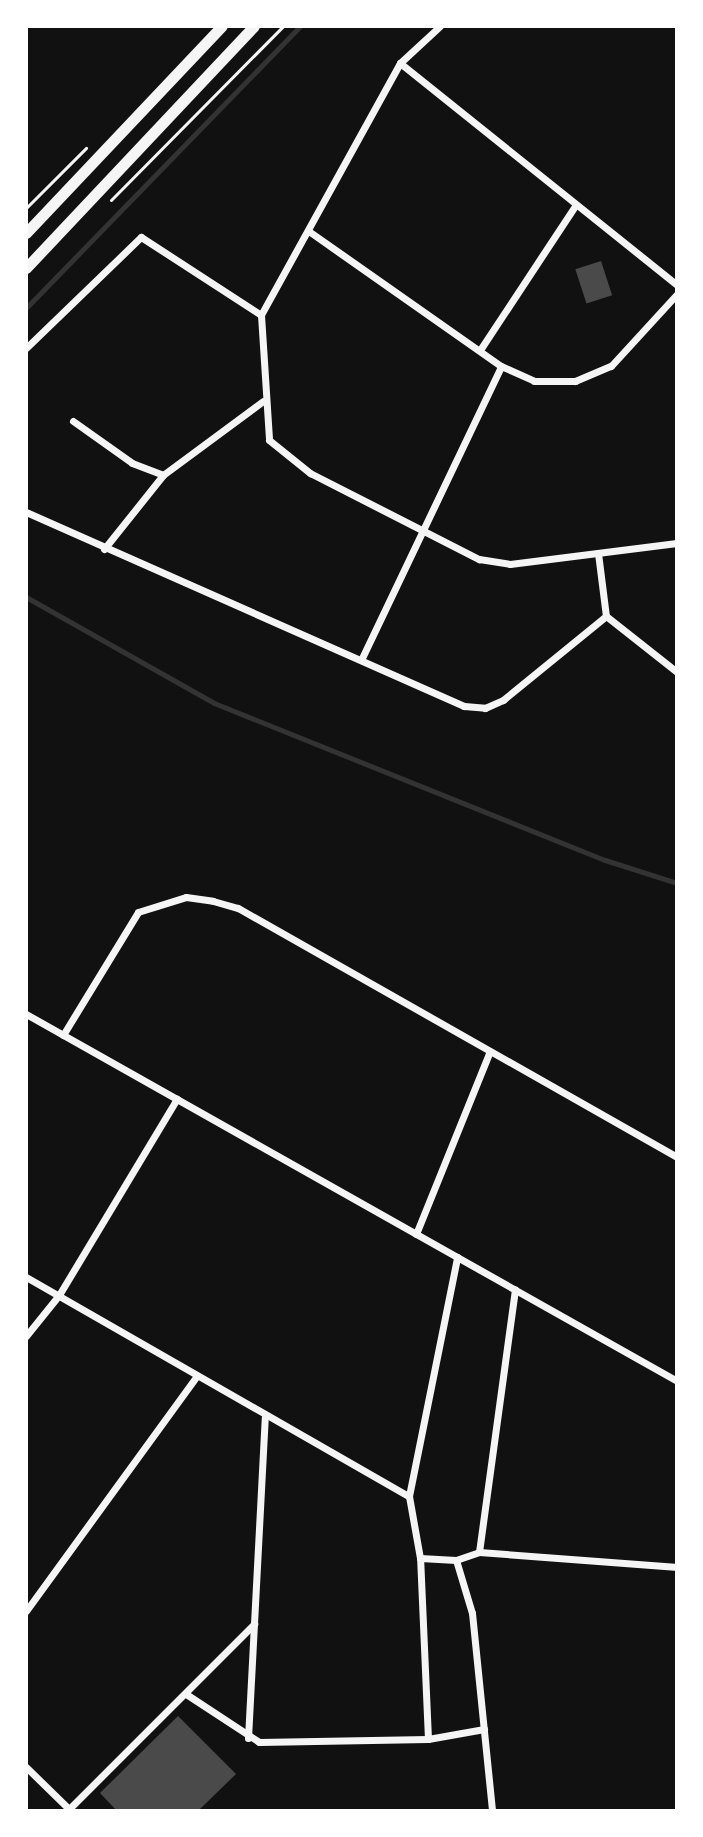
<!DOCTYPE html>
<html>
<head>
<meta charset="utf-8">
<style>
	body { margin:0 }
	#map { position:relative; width:703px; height:1837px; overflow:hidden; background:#111; font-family:"PT Sans",sans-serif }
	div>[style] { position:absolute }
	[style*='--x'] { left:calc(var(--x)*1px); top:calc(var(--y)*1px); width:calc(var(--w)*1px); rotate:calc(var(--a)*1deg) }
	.stream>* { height:5px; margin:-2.5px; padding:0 2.5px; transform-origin:2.5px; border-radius:2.5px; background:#333 }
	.building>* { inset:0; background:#4a4a4a; transform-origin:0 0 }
	.path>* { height:3px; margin:-1.5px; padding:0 1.5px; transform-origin:1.5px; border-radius:1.5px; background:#f5f5f5 }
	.minor>* { height:7px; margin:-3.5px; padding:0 3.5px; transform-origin:3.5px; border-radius:3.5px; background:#f5f5f5 }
	.primary>* { height:11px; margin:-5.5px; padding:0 5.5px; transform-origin:5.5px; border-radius:5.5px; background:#f5f5f5 }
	span { translate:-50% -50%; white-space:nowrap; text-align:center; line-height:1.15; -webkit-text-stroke:7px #fff; paint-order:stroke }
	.frame { position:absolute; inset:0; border:28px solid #fff; pointer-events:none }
</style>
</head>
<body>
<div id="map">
	<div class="stream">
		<i style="--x:26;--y:308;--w:393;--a:-45.8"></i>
		<i style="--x:26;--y:597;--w:216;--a:29.4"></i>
		<i style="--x:214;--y:703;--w:421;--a:21.9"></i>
		<i style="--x:605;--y:860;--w:76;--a:17.7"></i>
	</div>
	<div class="building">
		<i style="left:601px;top:261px;width:36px;height:27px;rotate:72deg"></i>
		<i style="clip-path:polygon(178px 1716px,236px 1774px,198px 1811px,117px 1811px,100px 1793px)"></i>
	</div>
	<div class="path">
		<i style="--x:111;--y:200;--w:245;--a:-45.3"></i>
		<i style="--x:26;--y:208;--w:85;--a:-45"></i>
	</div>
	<div class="minor">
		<i style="--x:440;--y:26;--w:54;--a:137.2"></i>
		<i style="--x:400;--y:63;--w:288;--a:118.9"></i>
		<i style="--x:261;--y:315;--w:125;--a:86.3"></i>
		<i style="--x:269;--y:440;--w:53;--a:38.8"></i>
		<i style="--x:310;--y:473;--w:190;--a:27"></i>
		<i style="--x:479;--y:559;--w:31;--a:9"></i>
		<i style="--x:510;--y:564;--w:168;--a:-7.2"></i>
		<i style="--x:400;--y:63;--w:355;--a:38.7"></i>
		<i style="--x:310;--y:232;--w:233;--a:35.1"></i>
		<i style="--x:501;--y:366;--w:36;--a:24"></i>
		<i style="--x:534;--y:381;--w:41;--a:0"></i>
		<i style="--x:575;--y:381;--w:39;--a:-23"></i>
		<i style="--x:611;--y:366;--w:98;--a:-47.5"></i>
		<i style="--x:26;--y:348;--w:160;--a:-44"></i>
		<i style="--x:141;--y:237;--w:143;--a:33"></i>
		<i style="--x:480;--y:350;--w:173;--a:-56.6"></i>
		<i style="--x:73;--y:421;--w:72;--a:35.4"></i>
		<i style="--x:132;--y:463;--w:33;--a:21"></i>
		<i style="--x:26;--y:512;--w:479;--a:23.9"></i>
		<i style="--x:464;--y:706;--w:21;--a:5"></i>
		<i style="--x:485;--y:708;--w:20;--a:-24"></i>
		<i style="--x:503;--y:700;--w:133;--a:-39.2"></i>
		<i style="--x:104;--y:549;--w:95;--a:-51.4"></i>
		<i style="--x:163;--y:475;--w:124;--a:-36.5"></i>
		<i style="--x:598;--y:553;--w:64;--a:82.8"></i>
		<i style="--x:606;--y:616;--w:90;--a:38.3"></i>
		<i style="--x:362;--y:658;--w:323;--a:-64.5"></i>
		<i style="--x:26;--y:1014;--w:747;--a:29.41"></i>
		<i style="--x:63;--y:1035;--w:144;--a:-58.6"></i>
		<i style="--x:138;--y:912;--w:50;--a:-17.4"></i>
		<i style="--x:186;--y:897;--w:27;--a:8"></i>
		<i style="--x:213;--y:901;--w:26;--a:16"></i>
		<i style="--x:238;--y:908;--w:505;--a:29.56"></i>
		<i style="--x:416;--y:1234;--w:197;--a:-68"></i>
		<i style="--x:26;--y:1277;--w:441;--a:29.8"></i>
		<i style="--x:26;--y:1336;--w:53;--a:-51.2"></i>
		<i style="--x:59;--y:1295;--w:229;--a:-59"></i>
		<i style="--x:479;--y:1552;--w:265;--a:-82.2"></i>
		<i style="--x:420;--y:1558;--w:36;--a:3"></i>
		<i style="--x:456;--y:1560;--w:24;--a:-19"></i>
		<i style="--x:479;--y:1552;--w:199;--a:4.3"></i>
		<i style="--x:456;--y:1560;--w:55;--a:73.2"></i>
		<i style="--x:472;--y:1613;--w:199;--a:84.2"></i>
		<i style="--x:26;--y:1611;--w:289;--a:-54"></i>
		<i style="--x:186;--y:1694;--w:87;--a:33.3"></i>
		<i style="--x:259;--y:1742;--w:169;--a:-1"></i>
		<i style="--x:428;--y:1739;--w:57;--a:-10.1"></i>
		<i style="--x:248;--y:1738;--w:321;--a:-87"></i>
		<i style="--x:428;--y:1739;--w:181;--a:-92.5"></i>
		<i style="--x:420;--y:1558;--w:63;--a:-100.1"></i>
		<i style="--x:409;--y:1496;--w:244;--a:-78.6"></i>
		<i style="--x:26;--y:1767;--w:63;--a:44.4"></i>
		<i style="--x:69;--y:1809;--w:262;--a:-45"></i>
	</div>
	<div class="primary">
		<i style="--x:26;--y:233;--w:285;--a:-46.6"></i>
		<i style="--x:26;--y:268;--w:332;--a:-46.7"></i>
	</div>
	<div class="frame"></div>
</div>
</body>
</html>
